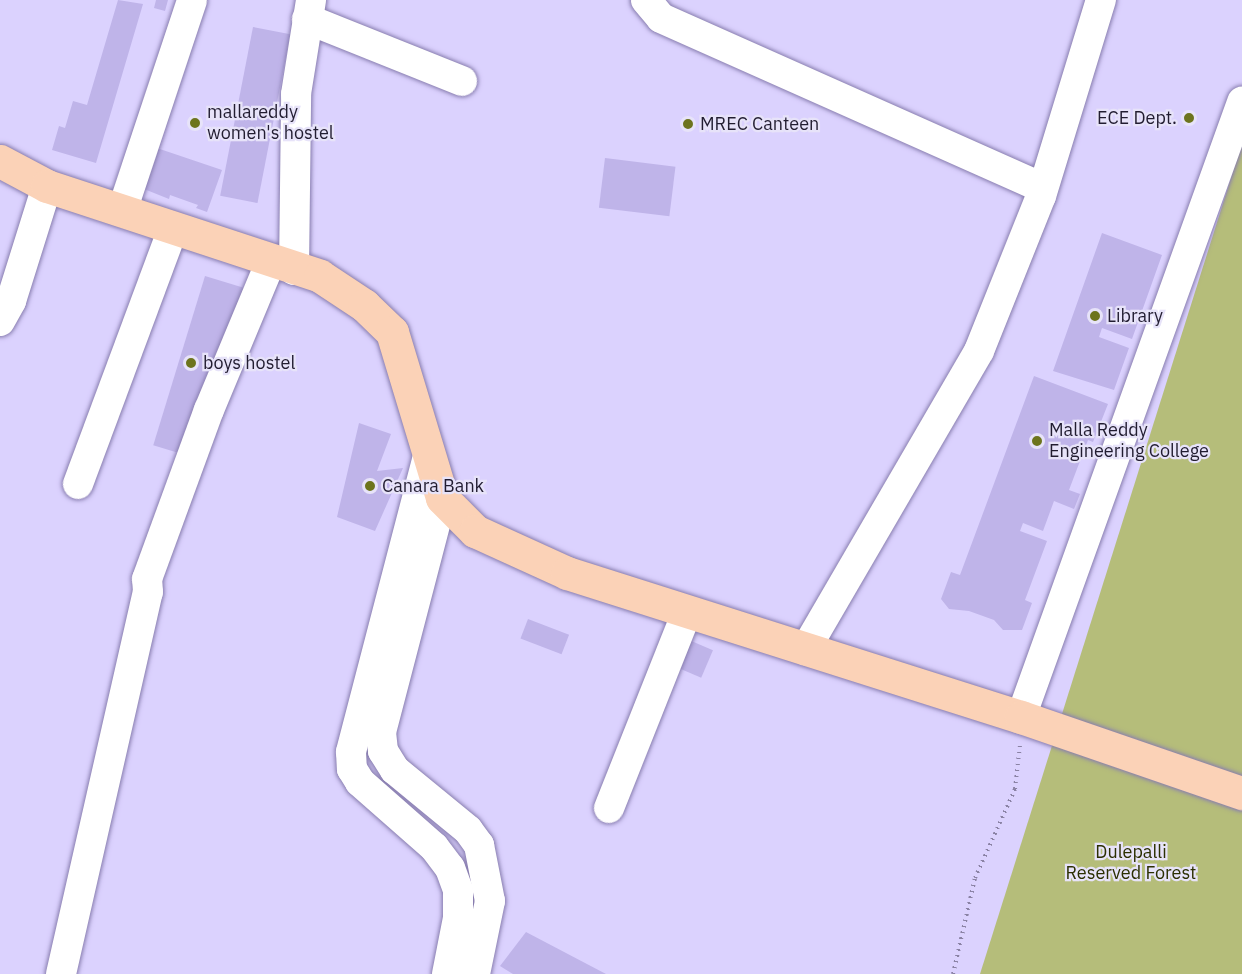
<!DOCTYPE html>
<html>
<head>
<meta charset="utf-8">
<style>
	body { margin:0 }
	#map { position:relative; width:1242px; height:974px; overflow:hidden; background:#dbd2fe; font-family:"IBM Plex Sans",sans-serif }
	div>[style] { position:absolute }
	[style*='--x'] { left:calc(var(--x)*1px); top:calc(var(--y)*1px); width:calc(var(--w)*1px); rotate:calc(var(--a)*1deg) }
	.green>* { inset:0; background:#b5bd7a }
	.building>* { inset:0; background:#bfb4e9; transform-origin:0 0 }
	.path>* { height:4px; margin-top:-2px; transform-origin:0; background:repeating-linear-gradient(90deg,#8a82a4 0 1.5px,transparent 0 6px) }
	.roads { filter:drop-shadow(0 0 2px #887daf) drop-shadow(0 0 2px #887daf) }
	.minor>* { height:30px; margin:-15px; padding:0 15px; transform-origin:15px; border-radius:15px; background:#fff }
	.major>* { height:33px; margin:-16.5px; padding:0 16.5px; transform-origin:16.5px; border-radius:16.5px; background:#fbd2b7 }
	.dots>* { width:16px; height:16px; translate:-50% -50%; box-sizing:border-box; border:3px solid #e7e3f9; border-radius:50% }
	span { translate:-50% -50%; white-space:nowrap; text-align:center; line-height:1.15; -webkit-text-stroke:4.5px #e7e3f9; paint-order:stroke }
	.poi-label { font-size:18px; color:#221d31 }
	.left { translate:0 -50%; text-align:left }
	.right { translate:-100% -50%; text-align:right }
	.park-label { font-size:18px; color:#2b2f01 }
</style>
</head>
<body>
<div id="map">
	<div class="green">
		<i style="clip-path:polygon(1242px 143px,1242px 974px,980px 974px)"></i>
	</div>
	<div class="building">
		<i style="clip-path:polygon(118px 0,143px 4px,96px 163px,52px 150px,59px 126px,65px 128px,73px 101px,87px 105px)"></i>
		<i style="clip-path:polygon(156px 0,168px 0,165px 11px,154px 8px)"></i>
		<i style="left:253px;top:27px;width:38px;height:172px;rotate:11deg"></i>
		<i style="clip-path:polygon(148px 145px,222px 170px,207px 212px,196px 208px,198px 205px,170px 195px,169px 199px,134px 185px)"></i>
		<i style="left:605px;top:158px;width:71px;height:50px;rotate:7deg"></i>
		<i style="clip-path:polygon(1102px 233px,1162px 255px,1132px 339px,1102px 328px,1099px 337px,1129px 348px,1114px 390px,1053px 371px)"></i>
		<i style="left:205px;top:276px;width:49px;height:177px;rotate:17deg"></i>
		<i style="clip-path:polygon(1034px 376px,1108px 404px,1093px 442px,1088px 440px,1069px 490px,1080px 494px,1074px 509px,1054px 501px,1043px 531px,1023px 523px,1020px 531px,1047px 541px,1025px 600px,1032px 603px,1022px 630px,1003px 630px,994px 620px,969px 611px,949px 609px,941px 599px,951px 572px,960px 575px)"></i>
		<i style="clip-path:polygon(359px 423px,391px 434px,377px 471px,403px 468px,375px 531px,337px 517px)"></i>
		<i style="left:528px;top:619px;width:44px;height:21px;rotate:21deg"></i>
		<i style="left:689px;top:640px;width:26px;height:30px;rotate:23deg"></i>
		<i style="clip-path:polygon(526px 932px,606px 974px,513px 974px,500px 966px)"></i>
	</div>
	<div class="path">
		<i style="--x:953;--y:974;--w:98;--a:-77.1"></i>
		<i style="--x:975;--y:878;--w:98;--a:-65.8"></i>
		<i style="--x:1015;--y:789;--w:44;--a:-83.5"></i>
	</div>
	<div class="roads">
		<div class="minor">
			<i style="--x:646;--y:0;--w:23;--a:50"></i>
			<i style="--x:661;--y:18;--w:418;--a:24"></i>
			<i style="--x:307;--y:19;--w:167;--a:21.8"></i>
			<i style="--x:122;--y:211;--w:222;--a:-71.6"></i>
			<i style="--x:294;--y:270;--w:176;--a:-89.3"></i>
			<i style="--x:296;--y:94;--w:95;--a:-80.9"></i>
			<i style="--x:0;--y:321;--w:23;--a:-61"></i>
			<i style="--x:11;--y:301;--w:121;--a:-72.6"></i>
			<i style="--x:428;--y:456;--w:306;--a:104.6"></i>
			<i style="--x:351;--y:752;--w:17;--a:87"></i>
			<i style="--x:352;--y:769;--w:15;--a:58"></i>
			<i style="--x:360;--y:782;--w:98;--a:41.3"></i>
			<i style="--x:434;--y:847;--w:26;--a:53"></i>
			<i style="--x:450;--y:868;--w:23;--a:70"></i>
			<i style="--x:458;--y:890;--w:28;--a:90"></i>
			<i style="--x:458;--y:918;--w:57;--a:101.1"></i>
			<i style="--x:78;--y:484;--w:272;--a:-69.6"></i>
			<i style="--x:442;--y:498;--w:242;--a:104.6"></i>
			<i style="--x:381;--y:732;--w:19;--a:84"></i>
			<i style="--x:383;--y:751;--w:22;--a:58"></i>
			<i style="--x:395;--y:770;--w:94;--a:39.4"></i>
			<i style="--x:468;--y:830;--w:19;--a:54"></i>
			<i style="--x:479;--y:845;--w:57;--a:78.9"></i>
			<i style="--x:490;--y:901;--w:75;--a:101.6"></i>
			<i style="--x:805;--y:650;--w:346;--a:-59.8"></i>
			<i style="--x:979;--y:351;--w:167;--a:-68.2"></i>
			<i style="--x:1041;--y:196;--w:205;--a:-73"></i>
			<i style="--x:1021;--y:717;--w:654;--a:-70.23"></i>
			<i style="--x:609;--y:808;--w:211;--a:-68.3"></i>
			<i style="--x:61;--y:974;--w:392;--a:-77.2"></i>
			<i style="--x:148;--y:592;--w:13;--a:-94"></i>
			<i style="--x:147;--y:579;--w:180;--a:-69.9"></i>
			<i style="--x:209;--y:410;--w:161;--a:-67.4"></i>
		</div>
		<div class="major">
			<i style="--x:0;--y:161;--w:53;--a:28"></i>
			<i style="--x:47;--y:186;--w:287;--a:18.2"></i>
			<i style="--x:320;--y:276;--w:53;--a:33.4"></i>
			<i style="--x:364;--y:305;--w:39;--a:44"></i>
			<i style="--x:392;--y:332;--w:173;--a:73.2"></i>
			<i style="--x:442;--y:498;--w:47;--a:45"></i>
			<i style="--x:475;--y:531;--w:101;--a:24.5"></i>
			<i style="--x:567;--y:573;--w:476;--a:17.6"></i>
			<i style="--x:1021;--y:717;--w:234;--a:19"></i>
		</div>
	</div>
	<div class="dots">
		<i style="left:1189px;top:118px;background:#6d741d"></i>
		<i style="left:195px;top:123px;background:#6d741d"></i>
		<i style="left:688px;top:124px;background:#6d741d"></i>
		<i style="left:1095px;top:316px;background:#6d741d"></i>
		<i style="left:191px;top:363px;background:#6d741d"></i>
		<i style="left:1037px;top:441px;background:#6d741d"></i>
		<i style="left:370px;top:486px;background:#6d741d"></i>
	</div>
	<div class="poi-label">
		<span class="left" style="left:207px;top:123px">mallareddy<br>women's hostel</span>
		<span class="right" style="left:1177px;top:118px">ECE Dept.</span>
		<span class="left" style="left:700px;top:124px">MREC Canteen</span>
		<span class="left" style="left:1107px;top:316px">Library</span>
		<span class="left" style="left:203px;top:363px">boys hostel</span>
		<span class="left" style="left:1049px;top:441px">Malla Reddy<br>Engineering College</span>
		<span class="left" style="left:382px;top:486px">Canara Bank</span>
	</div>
	<div class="park-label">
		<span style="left:1131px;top:863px">Dulepalli<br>Reserved Forest</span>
	</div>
</div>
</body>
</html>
